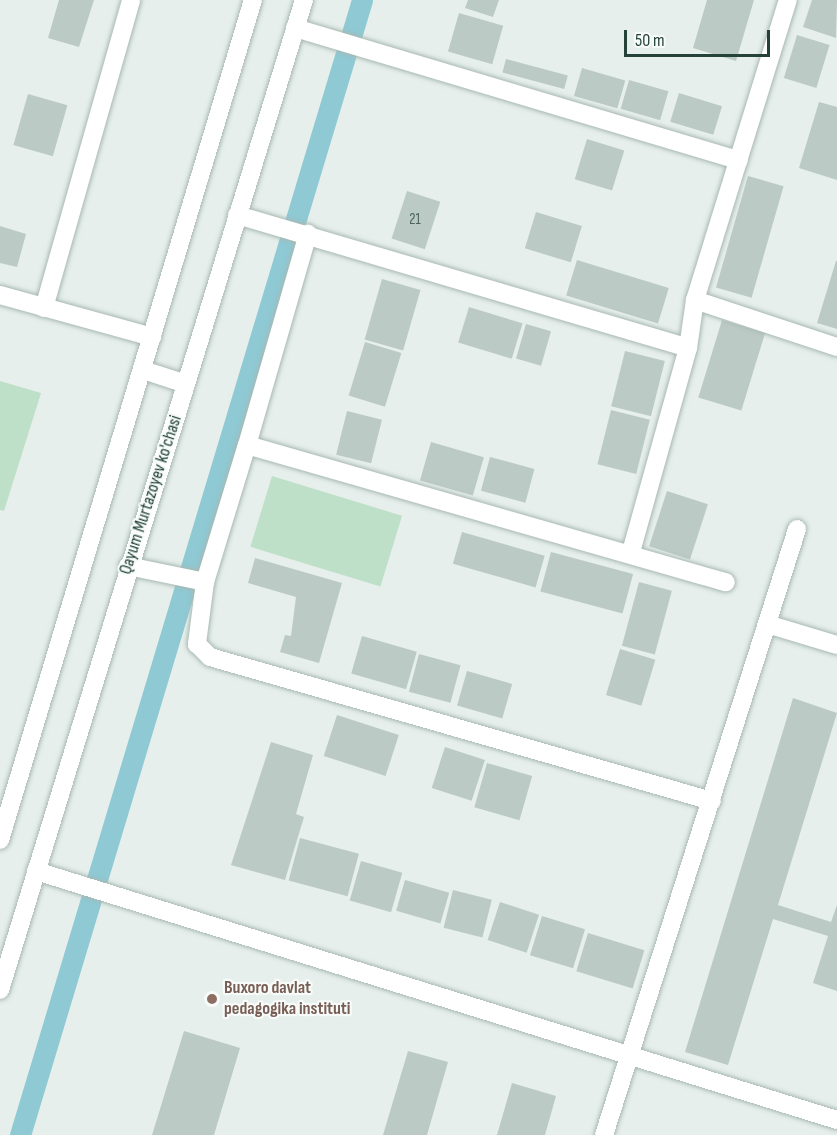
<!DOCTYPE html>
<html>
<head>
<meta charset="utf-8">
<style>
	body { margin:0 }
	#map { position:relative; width:837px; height:1135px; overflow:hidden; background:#e6efeb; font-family:"Sofia Sans Condensed",sans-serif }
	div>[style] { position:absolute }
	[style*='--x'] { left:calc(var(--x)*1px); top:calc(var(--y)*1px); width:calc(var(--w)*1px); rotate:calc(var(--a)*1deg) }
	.green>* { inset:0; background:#bfe0c8; transform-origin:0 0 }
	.canal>* { height:21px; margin:-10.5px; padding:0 10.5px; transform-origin:10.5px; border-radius:10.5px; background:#8ec9d4 }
	.building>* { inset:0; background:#bbcac4; transform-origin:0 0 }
	.roads { filter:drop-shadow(0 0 2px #a8b8b2) drop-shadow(0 0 2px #a8b8b2) }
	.minor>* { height:18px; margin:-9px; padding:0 9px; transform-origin:9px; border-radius:9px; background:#fff }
	.dots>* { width:16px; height:16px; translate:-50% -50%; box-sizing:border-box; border:3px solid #f7fbf9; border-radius:50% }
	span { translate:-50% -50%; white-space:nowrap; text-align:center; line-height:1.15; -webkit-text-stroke:4.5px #f7fbf9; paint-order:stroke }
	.number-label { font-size:15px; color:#4a645c }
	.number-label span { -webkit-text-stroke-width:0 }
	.street-label { font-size:18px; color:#24423a }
	.education-label { font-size:18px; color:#785e54; font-weight:700 }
	.left { translate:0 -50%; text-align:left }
	.scale { position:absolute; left:624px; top:30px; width:146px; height:27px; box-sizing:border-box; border:3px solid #24423a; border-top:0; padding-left:8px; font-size:18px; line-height:21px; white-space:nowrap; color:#24423a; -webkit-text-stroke:4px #f7fbf9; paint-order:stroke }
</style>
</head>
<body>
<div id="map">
	<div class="green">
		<i style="clip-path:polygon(0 381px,41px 393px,4px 511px,0 510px)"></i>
		<i style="left:272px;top:476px;width:136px;height:74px;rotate:17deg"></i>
	</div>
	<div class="canal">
		<i style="--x:20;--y:1135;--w:1185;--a:-73.23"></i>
	</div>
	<div class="building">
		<i style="clip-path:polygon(59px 0,94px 0,79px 47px,48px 38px)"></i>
		<i style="clip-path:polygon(468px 0,499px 0,493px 17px,465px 8px)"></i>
		<i style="clip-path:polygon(707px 0,754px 0,736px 61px,693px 48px)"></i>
		<i style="clip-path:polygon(812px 0,837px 0,836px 38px,803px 27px)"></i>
		<i style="left:459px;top:13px;width:46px;height:40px;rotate:16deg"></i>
		<i style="left:797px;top:35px;width:34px;height:45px;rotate:17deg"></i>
		<i style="left:506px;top:59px;width:64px;height:14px;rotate:15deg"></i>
		<i style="left:582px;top:68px;width:45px;height:29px;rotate:16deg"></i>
		<i style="left:629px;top:80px;width:41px;height:30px;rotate:16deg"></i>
		<i style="left:679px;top:93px;width:45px;height:30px;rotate:17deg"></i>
		<i style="left:28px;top:94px;width:41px;height:53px;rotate:16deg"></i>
		<i style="clip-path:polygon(819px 102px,837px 107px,837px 180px,799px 168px)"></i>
		<i style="left:587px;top:139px;width:39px;height:42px;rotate:17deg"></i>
		<i style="left:748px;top:176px;width:37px;height:116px;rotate:16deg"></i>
		<i style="left:407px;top:191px;width:35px;height:50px;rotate:18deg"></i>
		<i style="left:536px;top:212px;width:48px;height:38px;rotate:17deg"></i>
		<i style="clip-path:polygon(0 226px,26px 234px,17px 267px,0 263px)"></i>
		<i style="left:577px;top:260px;width:96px;height:37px;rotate:17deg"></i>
		<i style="clip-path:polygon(836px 261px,837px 261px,837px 329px,817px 323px)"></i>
		<i style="left:382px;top:279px;width:40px;height:63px;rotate:16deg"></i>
		<i style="left:469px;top:307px;width:56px;height:37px;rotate:17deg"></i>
		<i style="left:722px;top:320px;width:45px;height:81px;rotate:17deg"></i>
		<i style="left:526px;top:324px;width:26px;height:36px;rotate:16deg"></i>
		<i style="left:365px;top:342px;width:38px;height:56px;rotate:17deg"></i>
		<i style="left:625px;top:351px;width:41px;height:57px;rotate:14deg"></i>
		<i style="left:611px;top:410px;width:40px;height:56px;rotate:14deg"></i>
		<i style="left:347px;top:411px;width:36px;height:45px;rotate:14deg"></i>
		<i style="left:431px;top:442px;width:55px;height:40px;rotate:16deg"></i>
		<i style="left:490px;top:457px;width:46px;height:35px;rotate:15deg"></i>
		<i style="left:667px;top:491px;width:43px;height:58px;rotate:18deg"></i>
		<i style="left:462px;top:532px;width:86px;height:33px;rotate:16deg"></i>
		<i style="left:551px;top:552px;width:85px;height:41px;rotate:15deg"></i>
		<i style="clip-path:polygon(255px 558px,342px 583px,319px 663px,280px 652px,285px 635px,291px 636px,296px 597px,248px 583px)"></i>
		<i style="left:639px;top:582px;width:34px;height:66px;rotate:15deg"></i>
		<i style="left:362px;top:636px;width:57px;height:39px;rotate:16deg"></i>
		<i style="left:620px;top:649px;width:37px;height:48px;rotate:17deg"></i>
		<i style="left:419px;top:654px;width:43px;height:39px;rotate:15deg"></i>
		<i style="left:467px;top:671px;width:47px;height:36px;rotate:16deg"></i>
		<i style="clip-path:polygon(793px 698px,837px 713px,778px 905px,831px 922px,837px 905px,837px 991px,813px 983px,828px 936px,773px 919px,728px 1065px,685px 1052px)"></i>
		<i style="left:337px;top:715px;width:65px;height:43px;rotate:18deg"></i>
		<i style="clip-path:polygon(271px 742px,313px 755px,296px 814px,304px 817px,285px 880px,231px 865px)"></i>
		<i style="left:445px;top:747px;width:42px;height:43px;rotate:18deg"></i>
		<i style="left:487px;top:763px;width:47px;height:46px;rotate:16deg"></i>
		<i style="left:300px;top:838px;width:61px;height:44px;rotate:15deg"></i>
		<i style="left:361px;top:861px;width:43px;height:41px;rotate:16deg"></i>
		<i style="left:405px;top:880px;width:46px;height:32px;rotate:16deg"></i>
		<i style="left:453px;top:890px;width:40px;height:39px;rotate:14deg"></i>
		<i style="left:500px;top:902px;width:41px;height:40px;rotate:18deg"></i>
		<i style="left:542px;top:916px;width:45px;height:41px;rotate:17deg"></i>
		<i style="left:588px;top:933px;width:59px;height:40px;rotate:17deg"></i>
		<i style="clip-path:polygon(184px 1031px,240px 1048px,214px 1135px,152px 1135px)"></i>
		<i style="clip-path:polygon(408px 1051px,448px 1062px,427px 1135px,383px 1135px)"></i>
		<i style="clip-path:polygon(512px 1083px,556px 1096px,545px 1135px,497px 1135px)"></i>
	</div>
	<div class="roads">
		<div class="minor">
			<i style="--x:295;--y:28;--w:463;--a:16.6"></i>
			<i style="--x:237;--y:215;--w:470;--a:16.4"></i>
			<i style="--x:0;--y:295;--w:158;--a:15.4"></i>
			<i style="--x:695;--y:300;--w:150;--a:18.3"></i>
			<i style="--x:44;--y:308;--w:320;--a:-74.2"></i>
			<i style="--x:143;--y:370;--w:45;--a:18"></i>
			<i style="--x:247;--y:445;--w:220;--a:-73.9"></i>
			<i style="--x:631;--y:552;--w:212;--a:-74.4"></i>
			<i style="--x:688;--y:348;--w:49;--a:-81.7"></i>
			<i style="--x:695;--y:300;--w:314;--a:-72.8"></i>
			<i style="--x:128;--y:566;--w:79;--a:11.7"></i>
			<i style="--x:205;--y:582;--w:63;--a:97.4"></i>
			<i style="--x:197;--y:644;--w:18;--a:45"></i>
			<i style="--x:210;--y:657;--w:522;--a:16.01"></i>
			<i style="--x:205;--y:582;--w:143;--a:-73"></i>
			<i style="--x:247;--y:445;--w:498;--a:16"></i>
			<i style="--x:767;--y:624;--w:73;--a:16.7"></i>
			<i style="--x:0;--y:840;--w:877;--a:-73.24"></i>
			<i style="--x:36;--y:871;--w:839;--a:17.27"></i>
			<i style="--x:0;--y:990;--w:1036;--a:-72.93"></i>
			<i style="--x:604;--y:1135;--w:636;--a:-72.33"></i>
		</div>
	</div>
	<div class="dots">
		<i style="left:212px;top:999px;background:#8d6e63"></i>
	</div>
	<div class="number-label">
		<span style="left:415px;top:220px">21</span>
	</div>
	<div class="street-label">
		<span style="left:151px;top:495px;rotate:-72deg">Qayum Murtazoyev ko'chasi</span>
	</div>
	<div class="education-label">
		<span class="left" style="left:224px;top:999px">Buxoro davlat<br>pedagogika instituti</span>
	</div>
	<div class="scale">50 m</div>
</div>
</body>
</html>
